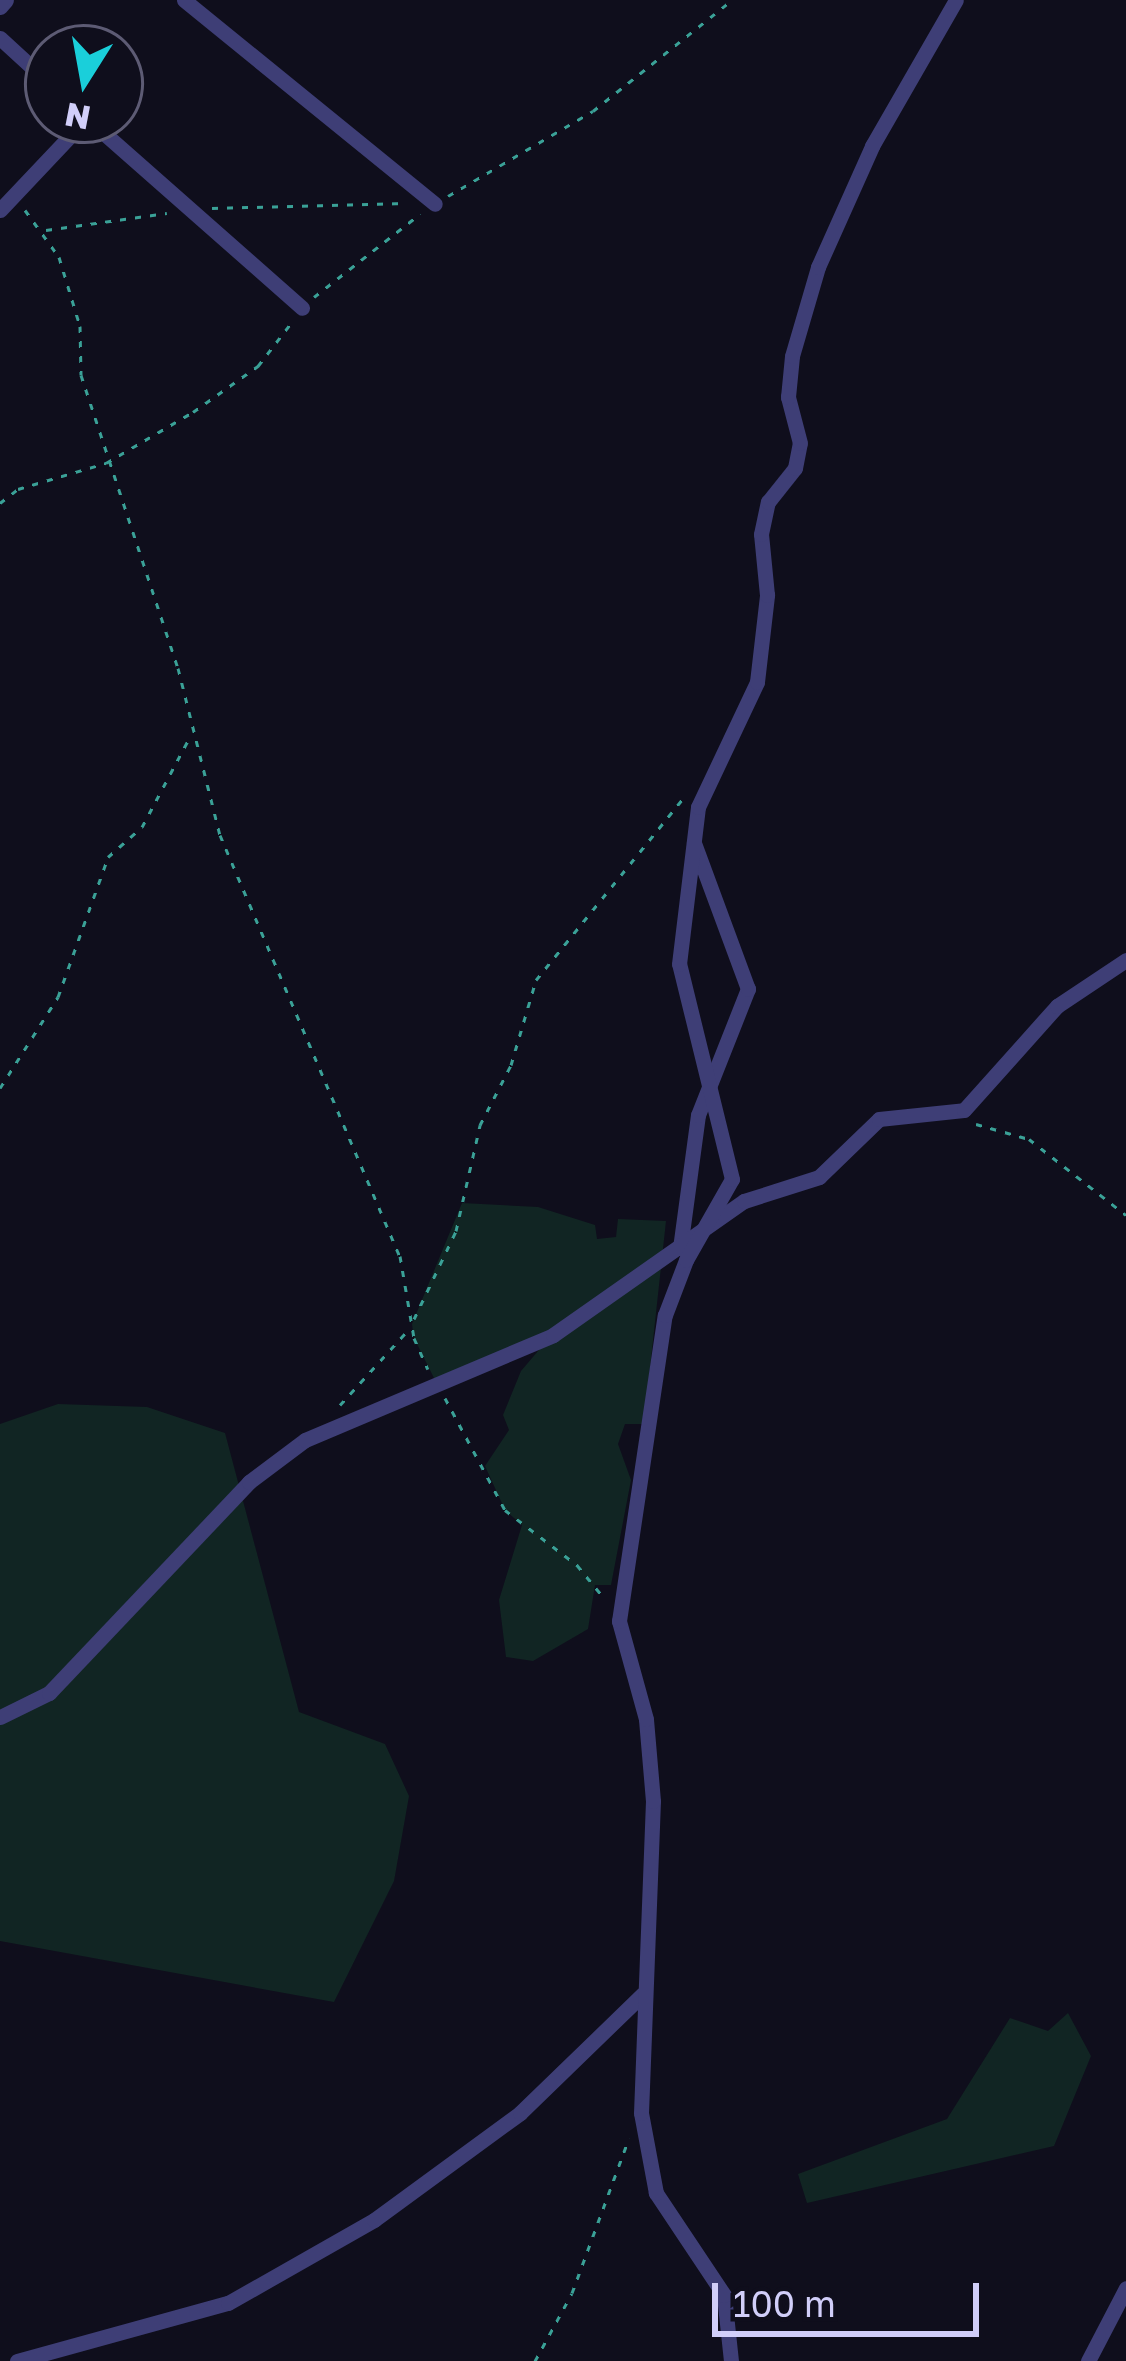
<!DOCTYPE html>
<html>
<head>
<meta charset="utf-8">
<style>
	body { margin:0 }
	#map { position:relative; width:1126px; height:2361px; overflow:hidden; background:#0f0e1c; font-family:"Golos Text",sans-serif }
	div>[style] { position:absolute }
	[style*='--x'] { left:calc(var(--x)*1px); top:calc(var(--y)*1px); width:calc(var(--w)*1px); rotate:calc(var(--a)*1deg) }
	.green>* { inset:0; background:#112523 }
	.path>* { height:3px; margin-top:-1.5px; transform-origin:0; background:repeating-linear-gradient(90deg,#3aa197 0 6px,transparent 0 15px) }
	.street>* { height:15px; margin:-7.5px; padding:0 7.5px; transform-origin:7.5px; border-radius:7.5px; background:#3e3e76 }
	span { translate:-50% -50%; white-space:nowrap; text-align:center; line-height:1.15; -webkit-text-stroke:10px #0f0e1c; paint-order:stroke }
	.north { position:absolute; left:24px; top:24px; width:120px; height:120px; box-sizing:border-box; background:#0f0e1c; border:3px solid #5d5b74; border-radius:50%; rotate:191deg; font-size:33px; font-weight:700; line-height:48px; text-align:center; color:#d1cef9 }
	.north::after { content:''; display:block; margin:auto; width:42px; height:54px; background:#1acfda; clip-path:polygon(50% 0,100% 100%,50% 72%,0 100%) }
	.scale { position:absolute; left:712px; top:2283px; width:267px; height:54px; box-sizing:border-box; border:6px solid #d1cef9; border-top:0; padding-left:15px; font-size:36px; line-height:42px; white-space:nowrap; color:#d1cef9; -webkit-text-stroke:9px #0f0e1c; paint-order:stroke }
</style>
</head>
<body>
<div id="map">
	<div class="green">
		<i style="clip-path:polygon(462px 1203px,538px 1207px,595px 1225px,597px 1239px,616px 1237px,618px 1219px,666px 1221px,645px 1414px,642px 1424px,625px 1424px,618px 1444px,631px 1480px,611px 1585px,595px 1585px,588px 1629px,533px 1661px,506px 1657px,499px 1600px,522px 1525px,505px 1510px,485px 1466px,509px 1430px,503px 1415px,521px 1371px,550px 1337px,436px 1382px,414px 1338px,412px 1324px)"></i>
		<i style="clip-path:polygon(58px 1404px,147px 1407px,225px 1433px,299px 1712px,385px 1744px,409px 1796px,394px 1881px,334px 2002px,0 1941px,0 1424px)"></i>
		<i style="clip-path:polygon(1068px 2013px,1091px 2056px,1054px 2146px,807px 2203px,798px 2174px,947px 2119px,1010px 2018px,1048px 2031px)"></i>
	</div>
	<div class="path">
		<i style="--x:448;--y:196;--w:168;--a:-30.4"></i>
		<i style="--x:593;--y:111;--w:178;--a:-38.6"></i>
		<i style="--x:212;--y:208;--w:194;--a:-1.5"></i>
		<i style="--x:25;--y:210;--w:58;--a:54.1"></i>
		<i style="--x:59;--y:257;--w:72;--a:73.1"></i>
		<i style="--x:80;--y:326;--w:49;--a:88.8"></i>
		<i style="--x:81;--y:375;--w:309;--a:71.7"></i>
		<i style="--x:178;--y:668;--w:172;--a:75.9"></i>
		<i style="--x:220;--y:835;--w:458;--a:66.9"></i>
		<i style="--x:400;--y:1256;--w:83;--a:80.3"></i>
		<i style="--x:414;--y:1338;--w:34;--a:66"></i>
		<i style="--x:46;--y:230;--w:122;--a:-8"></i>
		<i style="--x:314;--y:297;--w:135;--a:-38.1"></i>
		<i style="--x:0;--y:503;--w:23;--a:-38"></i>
		<i style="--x:18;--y:489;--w:92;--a:-16.5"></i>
		<i style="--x:106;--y:463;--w:101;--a:-30.4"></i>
		<i style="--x:193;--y:412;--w:80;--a:-35.3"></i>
		<i style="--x:258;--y:366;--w:56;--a:-52.3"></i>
		<i style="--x:0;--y:1088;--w:108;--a:-57.5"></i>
		<i style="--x:58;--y:997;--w:149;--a:-70.3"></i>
		<i style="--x:108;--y:857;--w:45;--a:-41.4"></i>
		<i style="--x:142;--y:827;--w:104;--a:-62"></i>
		<i style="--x:976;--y:1124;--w:55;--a:15.8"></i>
		<i style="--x:1029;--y:1139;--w:123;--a:38.1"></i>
		<i style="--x:414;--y:1319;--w:98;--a:-64.5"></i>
		<i style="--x:456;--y:1231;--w:109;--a:-77.2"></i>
		<i style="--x:480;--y:1125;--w:68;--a:-62.7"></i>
		<i style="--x:511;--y:1065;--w:89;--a:-73.6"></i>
		<i style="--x:536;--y:980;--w:232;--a:-51"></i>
		<i style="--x:445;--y:1398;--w:127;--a:61.8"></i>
		<i style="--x:505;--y:1510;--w:91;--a:37.4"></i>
		<i style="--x:577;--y:1565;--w:43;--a:50.7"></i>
		<i style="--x:340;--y:1405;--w:104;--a:-47.7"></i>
		<i style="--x:535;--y:2361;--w:77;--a:-61.4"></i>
		<i style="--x:572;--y:2293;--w:165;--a:-69.8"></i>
	</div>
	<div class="street">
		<i style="--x:184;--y:0;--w:323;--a:39.1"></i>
		<i style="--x:0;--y:7;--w:9;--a:-49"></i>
		<i style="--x:0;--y:38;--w:65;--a:42.5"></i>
		<i style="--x:89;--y:120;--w:284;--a:41.4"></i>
		<i style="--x:0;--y:210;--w:124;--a:-46.6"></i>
		<i style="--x:680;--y:1248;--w:134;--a:-82.3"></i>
		<i style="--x:698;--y:1115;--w:136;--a:-68.4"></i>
		<i style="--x:748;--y:989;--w:156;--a:-110.3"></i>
		<i style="--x:0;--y:1717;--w:55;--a:-26.1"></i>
		<i style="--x:49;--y:1693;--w:291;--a:-46.5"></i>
		<i style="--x:249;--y:1482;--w:70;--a:-36.9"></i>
		<i style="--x:305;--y:1440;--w:269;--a:-22.9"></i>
		<i style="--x:553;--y:1335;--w:233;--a:-35.1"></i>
		<i style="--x:744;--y:1201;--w:79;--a:-17.7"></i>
		<i style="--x:819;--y:1177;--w:83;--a:-44"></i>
		<i style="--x:879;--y:1119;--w:85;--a:-6"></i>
		<i style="--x:964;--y:1110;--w:140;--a:-48.2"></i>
		<i style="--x:1057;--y:1006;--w:83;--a:-33.7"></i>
		<i style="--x:17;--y:2361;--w:219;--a:-15.4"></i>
		<i style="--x:228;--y:2303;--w:168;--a:-29.6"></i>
		<i style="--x:374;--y:2220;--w:181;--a:-36.2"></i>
		<i style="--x:520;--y:2113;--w:171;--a:-44.1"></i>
		<i style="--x:731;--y:2361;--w:66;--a:-96.1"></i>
		<i style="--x:724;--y:2295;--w:123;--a:-123.7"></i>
		<i style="--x:656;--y:2193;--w:81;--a:-100.6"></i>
		<i style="--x:641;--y:2113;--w:312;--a:-87.8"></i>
		<i style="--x:653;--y:1801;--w:82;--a:-94.9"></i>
		<i style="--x:646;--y:1719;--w:102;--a:-105.4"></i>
		<i style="--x:619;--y:1621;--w:309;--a:-81.5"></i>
		<i style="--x:665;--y:1315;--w:59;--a:-69.1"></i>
		<i style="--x:686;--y:1260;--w:93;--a:-60.4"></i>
		<i style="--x:732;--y:1179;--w:221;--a:-103.8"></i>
		<i style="--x:679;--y:964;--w:158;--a:-83.1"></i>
		<i style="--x:698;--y:807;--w:138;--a:-64.7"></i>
		<i style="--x:757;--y:682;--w:88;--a:-83.4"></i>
		<i style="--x:767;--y:595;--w:61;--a:-95.6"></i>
		<i style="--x:761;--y:534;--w:33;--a:-78"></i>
		<i style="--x:768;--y:502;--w:43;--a:-51.5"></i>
		<i style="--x:795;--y:468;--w:25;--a:-79"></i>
		<i style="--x:800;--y:443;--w:48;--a:-104.6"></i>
		<i style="--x:788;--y:397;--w:41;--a:-84.4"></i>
		<i style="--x:792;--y:356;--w:93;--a:-73.7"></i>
		<i style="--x:818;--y:267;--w:133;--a:-65.9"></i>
		<i style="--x:872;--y:146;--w:168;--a:-60.1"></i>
		<i style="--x:1088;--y:2361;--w:82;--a:-62.5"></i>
	</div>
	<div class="north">N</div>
	<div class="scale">100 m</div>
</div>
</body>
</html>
